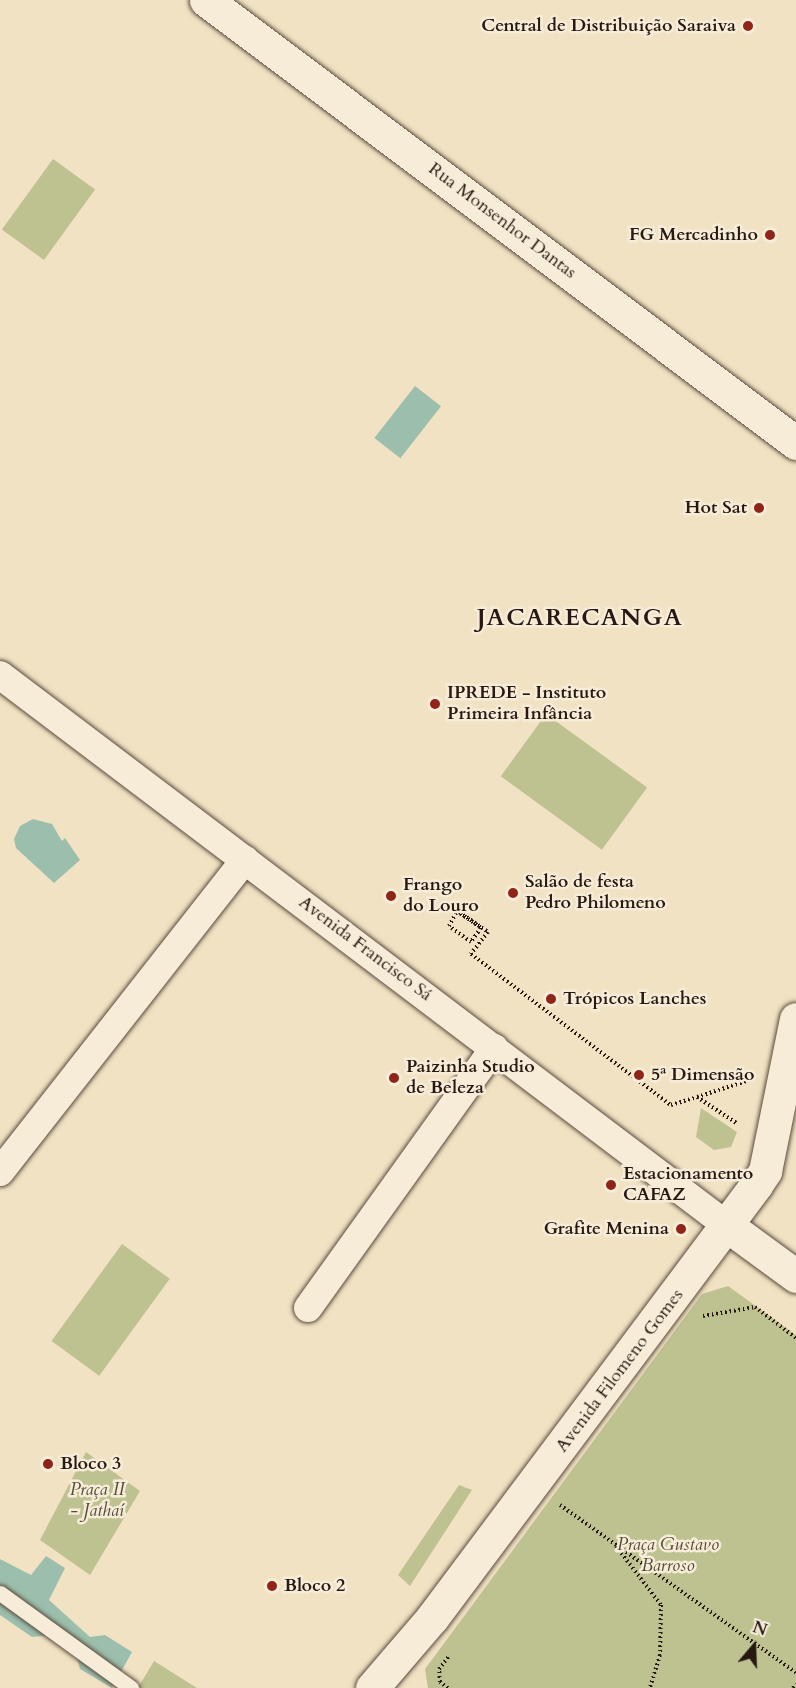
<!DOCTYPE html>
<html>
<head>
<meta charset="utf-8">
<style>
	body { margin:0 }
	#map { position:relative; width:796px; height:1688px; overflow:hidden; background:#f1e2c3; font-family:Cardo,serif }
	div>[style] { position:absolute }
	[style*='--x'] { left:calc(var(--x)*1px); top:calc(var(--y)*1px); width:calc(var(--w)*1px); rotate:calc(var(--a)*1deg) }
	.green>* { inset:0; background:#bec291; transform-origin:0 0 }
	.water>* { inset:0; background:#9cbfad; transform-origin:0 0 }
	.path>* { height:4px; margin-top:-2px; transform-origin:0; background:repeating-linear-gradient(90deg,#271912 0 1.5px,transparent 0 4.5px) }
	.roads { filter:drop-shadow(0 0 2px #5a4b3e) drop-shadow(0 0 2px #5a4b3e) }
	.service>* { height:15px; margin:-7.5px; padding:0 7.5px; transform-origin:7.5px; border-radius:7.5px; background:#f6ecd8 }
	.minor>* { height:28px; margin:-14px; padding:0 14px; transform-origin:14px; border-radius:14px; background:#f6ecd8 }
	.tertiary>* { height:33px; margin:-16.5px; padding:0 16.5px; transform-origin:16.5px; border-radius:16.5px; background:#f6ecd8 }
	.secondary>* { height:33px; margin:-16.5px; padding:0 16.5px; transform-origin:16.5px; border-radius:16.5px; background:#f6ecd8 }
	.dots>* { width:16px; height:16px; translate:-50% -50%; box-sizing:border-box; border:3px solid #f6ecd8; border-radius:50% }
	span { translate:-50% -50%; white-space:nowrap; text-align:center; line-height:1.15; -webkit-text-stroke:5px #f6ecd8; paint-order:stroke }
	.poi-label { font-size:18px; color:#271912; font-weight:700 }
	.right { translate:-100% -50%; text-align:right }
	.left { translate:0 -50%; text-align:left }
	.street-label { font-size:18px; color:#271912 }
	.park-label { font-size:18px; color:#544c38; font-style:italic }
	.district-label { font-size:24px; color:#271912; font-weight:700; letter-spacing:1.5px }
	.north { position:absolute; left:724px; top:1616px; width:60px; height:60px; -webkit-text-stroke:4px #f6ecd8; paint-order:stroke; rotate:19deg; font-size:16px; font-weight:700; line-height:24px; text-align:center; color:#271912 }
	.north::after { content:''; display:block; margin:auto; width:21px; height:27px; background:#271912; clip-path:polygon(50% 0,100% 100%,50% 72%,0 100%) }
</style>
</head>
<body>
<div id="map">
	<div class="green">
		<i style="left:53px;top:159px;width:52px;height:87px;rotate:36deg"></i>
		<i style="left:546px;top:714px;width:125px;height:77px;rotate:36deg"></i>
		<i style="clip-path:polygon(701px 1108px,737px 1132px,731px 1147px,714px 1150px,696px 1137px)"></i>
		<i style="left:122px;top:1244px;width:59px;height:120px;rotate:36deg"></i>
		<i style="clip-path:polygon(728px 1286px,796px 1335px,796px 1688px,428px 1688px,425px 1669px,702px 1294px)"></i>
		<i style="clip-path:polygon(86px 1452px,140px 1491px,90px 1575px,40px 1540px)"></i>
		<i style="clip-path:polygon(459px 1485px,472px 1490px,410px 1586px,398px 1575px)"></i>
		<i style="clip-path:polygon(154px 1661px,197px 1688px,138px 1688px)"></i>
	</div>
	<div class="water">
		<i style="left:415px;top:386px;width:33px;height:66px;rotate:38deg"></i>
		<i style="clip-path:polygon(33px 819px,52px 824px,62px 841px,65px 838px,80px 860px,54px 883px,16px 848px,14px 839px,20px 826px)"></i>
		<i style="clip-path:polygon(46px 1556px,65px 1568px,49px 1600px,90px 1637px,105px 1635px,132px 1652px,112px 1688px,80px 1669px,75px 1651px,50px 1635px,32px 1637px,0 1615px,0 1559px,31px 1575px)"></i>
	</div>
	<div class="path">
		<i style="--x:452;--y:907;--w:44;--a:34.8"></i>
		<i style="--x:488;--y:932;--w:28;--a:128"></i>
		<i style="--x:471;--y:954;--w:251;--a:37.1"></i>
		<i style="--x:671;--y:1105;--w:27;--a:-17"></i>
		<i style="--x:697;--y:1097;--w:49;--a:33.4"></i>
		<i style="--x:457;--y:911;--w:29;--a:35"></i>
		<i style="--x:481;--y:928;--w:17;--a:126"></i>
		<i style="--x:471;--y:942;--w:27;--a:-144"></i>
		<i style="--x:449;--y:926;--w:17;--a:-62"></i>
		<i style="--x:697;--y:1097;--w:56;--a:-17.8"></i>
		<i style="--x:703;--y:1316;--w:53;--a:-9.8"></i>
		<i style="--x:755;--y:1307;--w:51;--a:37.1"></i>
		<i style="--x:560;--y:1505;--w:290;--a:35.4"></i>
		<i style="--x:616;--y:1546;--w:74;--a:52.7"></i>
		<i style="--x:661;--y:1605;--w:50;--a:91.1"></i>
		<i style="--x:660;--y:1655;--w:34;--a:107"></i>
		<i style="--x:448;--y:1688;--w:10;--a:-143"></i>
		<i style="--x:440;--y:1682;--w:13;--a:-94"></i>
		<i style="--x:439;--y:1669;--w:16;--a:-52"></i>
		<i style="--x:793;--y:1688;--w:5;--a:-53"></i>
	</div>
	<div class="roads">
		<div class="service">
			<i style="--x:0;--y:1593;--w:162;--a:35.9"></i>
		</div>
		<div class="minor">
			<i style="--x:0;--y:675;--w:914;--a:37.13"></i>
			<i style="--x:0;--y:1172;--w:397;--a:-51.9"></i>
			<i style="--x:308;--y:1308;--w:320;--a:-54.4"></i>
		</div>
		<div class="tertiary">
			<i style="--x:729;--y:1227;--w:83;--a:36.2"></i>
			<i style="--x:372;--y:1688;--w:92;--a:-49.4"></i>
			<i style="--x:432;--y:1618;--w:541;--a:-53.19"></i>
			<i style="--x:756;--y:1185;--w:17;--a:-57"></i>
			<i style="--x:765;--y:1171;--w:155;--a:-78.5"></i>
		</div>
		<div class="secondary">
			<i style="--x:206;--y:0;--w:738;--a:36.9"></i>
		</div>
	</div>
	<div class="dots">
		<i style="left:748px;top:26px;background:#8f2418"></i>
		<i style="left:770px;top:235px;background:#8f2418"></i>
		<i style="left:759px;top:508px;background:#8f2418"></i>
		<i style="left:435px;top:704px;background:#8f2418"></i>
		<i style="left:513px;top:893px;background:#8f2418"></i>
		<i style="left:391px;top:896px;background:#8f2418"></i>
		<i style="left:551px;top:999px;background:#8f2418"></i>
		<i style="left:639px;top:1075px;background:#8f2418"></i>
		<i style="left:394px;top:1078px;background:#8f2418"></i>
		<i style="left:611px;top:1185px;background:#8f2418"></i>
		<i style="left:681px;top:1229px;background:#8f2418"></i>
		<i style="left:48px;top:1464px;background:#8f2418"></i>
		<i style="left:272px;top:1586px;background:#8f2418"></i>
	</div>
	<div class="poi-label">
		<span class="right" style="left:736px;top:26px">Central de Distribuição Saraiva</span>
		<span class="right" style="left:758px;top:235px">FG Mercadinho</span>
		<span class="right" style="left:747px;top:508px">Hot Sat</span>
		<span class="left" style="left:447px;top:704px">IPREDE - Instituto<br>Primeira Infância</span>
		<span class="left" style="left:525px;top:893px">Salão de festa<br>Pedro Philomeno</span>
		<span class="left" style="left:403px;top:896px">Frango<br>do Louro</span>
		<span class="left" style="left:563px;top:999px">Trópicos Lanches</span>
		<span class="left" style="left:406px;top:1078px">Paizinha Studio<br>de Beleza</span>
		<span class="left" style="left:651px;top:1075px">5ª Dimensão</span>
		<span class="left" style="left:623px;top:1185px">Estacionamento<br>CAFAZ</span>
		<span class="right" style="left:669px;top:1229px">Grafite Menina</span>
		<span class="left" style="left:60px;top:1464px">Bloco 3</span>
		<span class="left" style="left:284px;top:1586px">Bloco 2</span>
	</div>
	<div class="street-label">
		<span style="left:502px;top:221px;rotate:37deg">Rua Monsenhor Dantas</span>
		<span style="left:365px;top:949px;rotate:37deg">Avenida Francisco Sá</span>
		<span style="left:620px;top:1371px;rotate:-53deg">Avenida Filomeno Gomes</span>
	</div>
	<div class="park-label">
		<span style="left:97px;top:1501px">Praça II<br>- Jathaí</span>
		<span style="left:668px;top:1556px">Praça Gustavo<br>Barroso</span>
	</div>
	<div class="district-label">
		<span style="left:580px;top:618px">JACARECANGA</span>
	</div>
	<div class="north">N</div>
</div>
</body>
</html>
